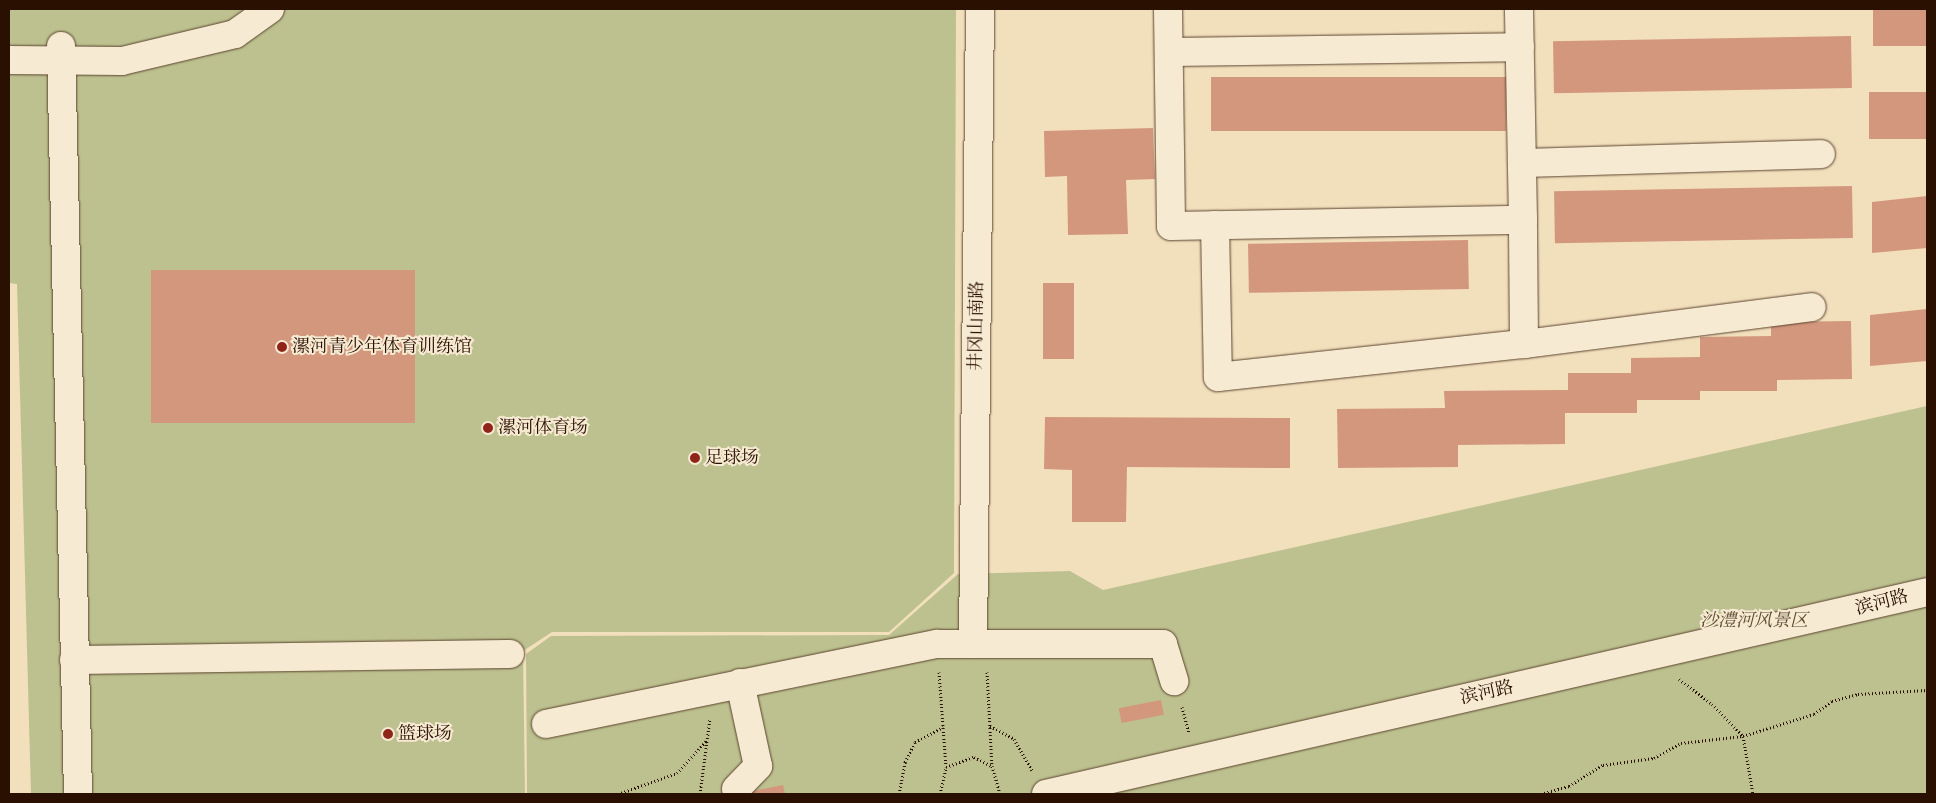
<!DOCTYPE html>
<html>
<head>
<meta charset="utf-8">
<style>
	body { margin:0 }
	#map { position:relative; width:1936px; height:803px; overflow:hidden; background:#f2dfbc; font-family:"Old Standard TT","Noto Serif SC",serif }
	div>[style] { position:absolute }
	[style*='--x'] { left:calc(var(--x)*1px); top:calc(var(--y)*1px); width:calc(var(--w)*1px); rotate:calc(var(--a)*1deg) }
	.green>* { inset:0; background:#bdc18f }
	.building>* { inset:0; background:#d3977d; transform-origin:0 0 }
	.path>* { height:3px; margin-top:-1.5px; transform-origin:0; background:repeating-linear-gradient(90deg,#2a1000 0 1px,transparent 0 3.5px) }
	.roads { filter:drop-shadow(0 0 1px #5c442f) drop-shadow(0 0 1px #5c442f) }
	.minor>* { height:28px; margin:-14px; padding:0 14px; transform-origin:14px; border-radius:14px; background:#f7ead3 }
	.tertiary>* { height:28px; margin:-14px; padding:0 14px; transform-origin:14px; border-radius:14px; background:#f7ead3 }
	.dots>* { width:14px; height:14px; translate:-50% -50%; box-sizing:border-box; border:2px solid #f7ead3; border-radius:50% }
	span { translate:-50% -50%; white-space:nowrap; text-align:center; line-height:1.15; -webkit-text-stroke:4px #f7ead3; paint-order:stroke }
	.street-label { font-size:18px; color:#2a1000 }
	.poi-label { font-size:18px; color:#2a1000 }
	.left { translate:0 -50%; text-align:left }
	.park-label { font-size:18px; color:#5d4e32; font-style:italic }
	.frame { position:absolute; inset:0; border:10px solid #2a1000; pointer-events:none }
</style>
</head>
<body>
<div id="map">
	<div class="green">
		<i style="clip-path:polygon(9px 9px,956px 9px,954px 573px,889px 632px,552px 632px,523px 651px,525px 794px,31px 794px,17px 284px,9px 283px)"></i>
		<i style="clip-path:polygon(1927px 406px,1927px 794px,527px 794px,526px 654px,551px 636px,889px 635px,958px 574px,1070px 571px,1103px 590px)"></i>
	</div>
	<div class="building">
		<i style="left:1873px;top:9px;width:54px;height:37px"></i>
		<i style="left:1851px;top:36px;width:52px;height:298px;rotate:89deg"></i>
		<i style="left:1506px;top:77px;width:54px;height:295px;rotate:90deg"></i>
		<i style="left:1927px;top:92px;width:47px;height:58px;rotate:90deg"></i>
		<i style="clip-path:polygon(1153px 128px,1155px 179px,1126px 180px,1128px 234px,1068px 235px,1067px 176px,1045px 177px,1044px 131px)"></i>
		<i style="left:1852px;top:186px;width:52px;height:298px;rotate:89deg"></i>
		<i style="clip-path:polygon(1927px 196px,1927px 248px,1872px 253px,1872px 202px)"></i>
		<i style="left:1468px;top:240px;width:49px;height:220px;rotate:89deg"></i>
		<i style="left:151px;top:270px;width:264px;height:153px"></i>
		<i style="left:1043px;top:283px;width:31px;height:76px"></i>
		<i style="clip-path:polygon(1927px 309px,1927px 361px,1870px 366px,1870px 315px)"></i>
		<i style="clip-path:polygon(1851px 321px,1852px 379px,1777px 380px,1777px 391px,1700px 391px,1700px 400px,1637px 400px,1637px 413px,1565px 413px,1565px 444px,1458px 445px,1458px 467px,1338px 468px,1337px 409px,1445px 408px,1444px 391px,1568px 390px,1568px 373px,1631px 373px,1631px 358px,1700px 357px,1700px 337px,1771px 336px,1771px 322px)"></i>
		<i style="clip-path:polygon(1045px 417px,1290px 418px,1290px 468px,1127px 467px,1126px 522px,1072px 522px,1072px 470px,1044px 469px)"></i>
		<i style="left:1161px;top:700px;width:15px;height:43px;rotate:79deg"></i>
		<i style="clip-path:polygon(783px 785px,785px 794px,753px 794px,753px 791px)"></i>
	</div>
	<div class="path">
		<i style="--x:939;--y:672;--w:95;--a:85.8"></i>
		<i style="--x:987;--y:672;--w:94;--a:87"></i>
		<i style="--x:1679;--y:679;--w:41;--a:37.1"></i>
		<i style="--x:1712;--y:704;--w:45;--a:45.9"></i>
		<i style="--x:1743;--y:736;--w:59;--a:80.2"></i>
		<i style="--x:1182;--y:707;--w:27;--a:75"></i>
		<i style="--x:990;--y:726;--w:27;--a:28"></i>
		<i style="--x:1014;--y:739;--w:36;--a:60"></i>
		<i style="--x:618;--y:794;--w:63;--a:-19.6"></i>
		<i style="--x:677;--y:773;--w:45;--a:-47.7"></i>
		<i style="--x:700;--y:794;--w:77;--a:-82.5"></i>
		<i style="--x:899;--y:794;--w:33;--a:-79"></i>
		<i style="--x:905;--y:762;--w:22;--a:-63"></i>
		<i style="--x:915;--y:742;--w:32;--a:-28"></i>
		<i style="--x:940;--y:794;--w:28;--a:-77"></i>
		<i style="--x:946;--y:767;--w:30;--a:-20"></i>
		<i style="--x:974;--y:757;--w:20;--a:27"></i>
		<i style="--x:992;--y:766;--w:29;--a:74"></i>
		<i style="--x:1541;--y:794;--w:29;--a:-16"></i>
		<i style="--x:1569;--y:786;--w:40;--a:-32"></i>
		<i style="--x:1603;--y:765;--w:51;--a:-7.8"></i>
		<i style="--x:1654;--y:758;--w:31;--a:-29"></i>
		<i style="--x:1681;--y:743;--w:62;--a:-6.4"></i>
		<i style="--x:1743;--y:736;--w:74;--a:-17.2"></i>
		<i style="--x:1814;--y:714;--w:22;--a:-36"></i>
		<i style="--x:1832;--y:701;--w:27;--a:-15"></i>
		<i style="--x:1858;--y:694;--w:69;--a:-3.3"></i>
	</div>
	<div class="roads">
		<div class="minor">
			<i style="--x:1168;--y:9;--w:217;--a:89.2"></i>
			<i style="--x:1171;--y:226;--w:352;--a:-1"></i>
			<i style="--x:1523;--y:220;--w:211;--a:-91.1"></i>
			<i style="--x:61;--y:46;--w:748;--a:88.7"></i>
			<i style="--x:1169;--y:52;--w:351;--a:-0.8"></i>
			<i style="--x:1522;--y:163;--w:299;--a:-1.7"></i>
			<i style="--x:1215;--y:225;--w:152;--a:88.9"></i>
			<i style="--x:1218;--y:377;--w:308;--a:-6.2"></i>
			<i style="--x:1524;--y:344;--w:124;--a:-90.5"></i>
			<i style="--x:1524;--y:344;--w:290;--a:-7.3"></i>
			<i style="--x:74;--y:660;--w:436;--a:-0.8"></i>
			<i style="--x:546;--y:724;--w:399;--a:-11.6"></i>
			<i style="--x:937;--y:644;--w:226;--a:0"></i>
			<i style="--x:1163;--y:644;--w:39;--a:73"></i>
			<i style="--x:736;--y:789;--w:32;--a:-46"></i>
			<i style="--x:758;--y:766;--w:85;--a:-102.2"></i>
			<i style="--x:1046;--y:794;--w:904;--a:-12.91"></i>
		</div>
		<div class="tertiary">
			<i style="--x:9;--y:60;--w:113;--a:0.5"></i>
			<i style="--x:122;--y:61;--w:116;--a:-13.4"></i>
			<i style="--x:235;--y:34;--w:43;--a:-35.5"></i>
			<i style="--x:973;--y:643;--w:634;--a:-89.37"></i>
		</div>
	</div>
	<div class="dots">
		<i style="left:282px;top:347px;background:#8f2418"></i>
		<i style="left:488px;top:428px;background:#8f2418"></i>
		<i style="left:695px;top:458px;background:#8f2418"></i>
		<i style="left:388px;top:734px;background:#8f2418"></i>
	</div>
	<div class="street-label">
		<span style="left:977px;top:326px;rotate:-89deg">井冈山南路</span>
		<span style="left:1882px;top:603px;rotate:-14deg">滨河路</span>
		<span style="left:1487px;top:693px;rotate:-12deg">滨河路</span>
	</div>
	<div class="poi-label">
		<span class="left" style="left:292px;top:347px">漯河青少年体育训练馆</span>
		<span class="left" style="left:498px;top:428px">漯河体育场</span>
		<span class="left" style="left:705px;top:458px">足球场</span>
		<span class="left" style="left:398px;top:734px">篮球场</span>
	</div>
	<div class="park-label">
		<span style="left:1754px;top:621px">沙澧河风景区</span>
	</div>
	<div class="frame"></div>
</div>
</body>
</html>
